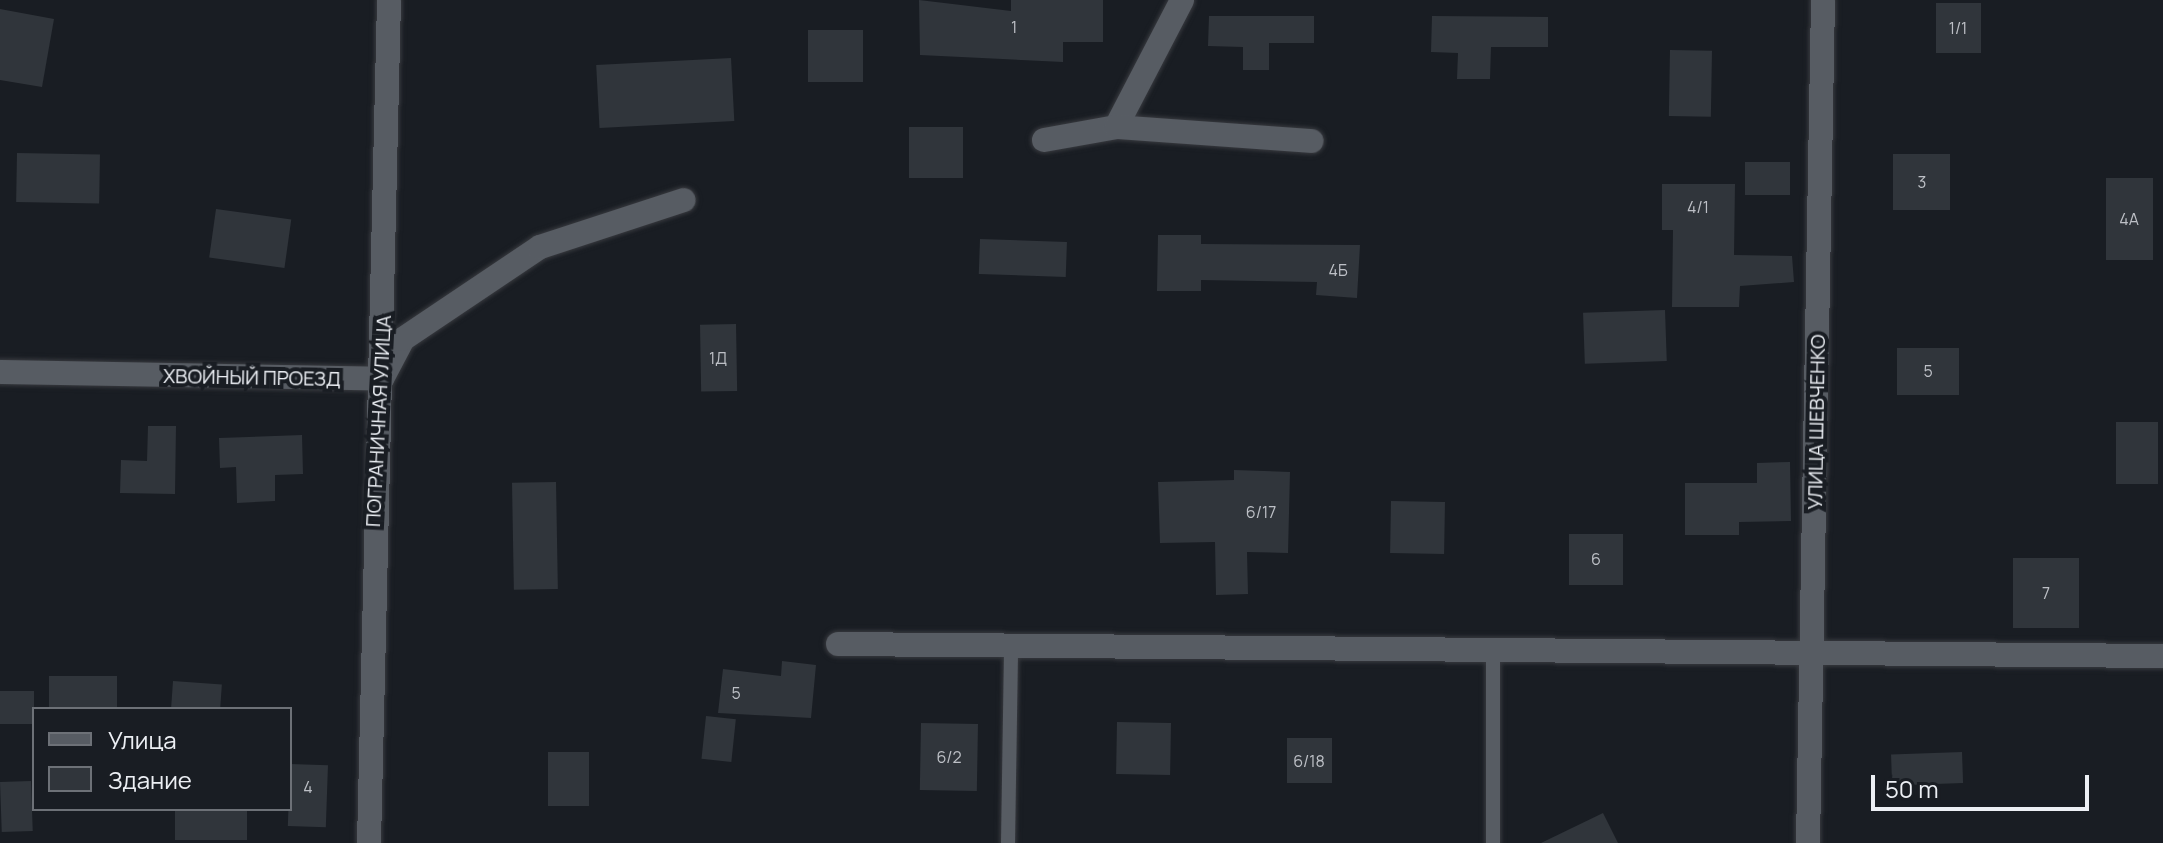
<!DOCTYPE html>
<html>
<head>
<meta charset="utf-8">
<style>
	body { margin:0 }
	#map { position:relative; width:2163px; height:843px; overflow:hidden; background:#191d23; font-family:Manrope,sans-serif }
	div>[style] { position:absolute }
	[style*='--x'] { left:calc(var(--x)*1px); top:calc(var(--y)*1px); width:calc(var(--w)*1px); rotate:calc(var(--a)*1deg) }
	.building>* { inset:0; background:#30353b; transform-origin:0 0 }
	.roads { filter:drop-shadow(0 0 2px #383a3f) drop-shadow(0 0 2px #383a3f) }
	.lane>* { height:14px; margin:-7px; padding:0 7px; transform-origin:7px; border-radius:7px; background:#575c63 }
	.street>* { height:24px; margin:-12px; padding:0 12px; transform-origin:12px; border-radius:12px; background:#575c63 }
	span { translate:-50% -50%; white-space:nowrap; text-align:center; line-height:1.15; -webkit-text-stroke:8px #191d23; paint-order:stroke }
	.number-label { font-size:16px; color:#bdc0c6 }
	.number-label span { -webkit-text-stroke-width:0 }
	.street-label { font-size:20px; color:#eceff4 }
	.legend { position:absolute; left:32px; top:707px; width:260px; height:104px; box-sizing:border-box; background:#191d23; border:2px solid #6d7177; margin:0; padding:10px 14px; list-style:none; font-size:24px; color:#eceff4 }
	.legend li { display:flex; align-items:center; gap:16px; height:40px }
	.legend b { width:40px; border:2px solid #6d7177 }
	.scale { position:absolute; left:1871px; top:775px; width:218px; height:36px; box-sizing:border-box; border:4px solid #eceff4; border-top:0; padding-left:10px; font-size:24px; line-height:28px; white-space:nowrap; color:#eceff4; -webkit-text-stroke:6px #191d23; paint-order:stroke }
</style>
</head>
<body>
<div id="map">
	<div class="building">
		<i style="clip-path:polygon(919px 0,1011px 11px,1011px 0,1103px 0,1103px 42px,1063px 42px,1063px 62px,920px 55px)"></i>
		<i style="left:1936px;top:3px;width:45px;height:50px"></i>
		<i style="clip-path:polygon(0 9px,54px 19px,42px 87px,0 80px)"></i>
		<i style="clip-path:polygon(1209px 16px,1314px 16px,1314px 43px,1269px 43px,1269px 70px,1243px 70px,1243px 47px,1208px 46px)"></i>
		<i style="clip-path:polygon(1432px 16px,1548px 17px,1548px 47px,1491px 47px,1490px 79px,1457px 79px,1458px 53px,1431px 52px)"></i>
		<i style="left:808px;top:30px;width:55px;height:52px"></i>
		<i style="left:1670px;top:50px;width:42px;height:66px;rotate:1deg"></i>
		<i style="left:731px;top:58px;width:63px;height:135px;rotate:87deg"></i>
		<i style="left:909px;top:127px;width:54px;height:51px"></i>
		<i style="left:17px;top:153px;width:83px;height:49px;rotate:1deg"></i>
		<i style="left:1893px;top:154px;width:57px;height:56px"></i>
		<i style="left:1745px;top:162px;width:45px;height:33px"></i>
		<i style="left:2106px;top:178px;width:47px;height:82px"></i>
		<i style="clip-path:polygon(1662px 184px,1735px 184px,1734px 255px,1792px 256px,1794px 282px,1740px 286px,1739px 307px,1672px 307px,1673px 230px,1662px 230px)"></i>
		<i style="left:216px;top:209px;width:76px;height:49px;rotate:8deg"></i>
		<i style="clip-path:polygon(1158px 235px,1201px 235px,1201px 244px,1360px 245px,1357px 298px,1316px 295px,1317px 282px,1201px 280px,1201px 291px,1157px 291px)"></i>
		<i style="left:980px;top:239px;width:87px;height:35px;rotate:2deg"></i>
		<i style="left:1665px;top:310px;width:51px;height:82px;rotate:88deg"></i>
		<i style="left:736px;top:324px;width:67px;height:36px;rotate:89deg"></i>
		<i style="left:1897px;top:348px;width:62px;height:47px"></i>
		<i style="left:2116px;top:422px;width:42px;height:62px"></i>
		<i style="clip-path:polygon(148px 426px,176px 426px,175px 494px,120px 493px,121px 460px,147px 461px)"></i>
		<i style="clip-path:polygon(302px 435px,303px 474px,275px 475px,275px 501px,237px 503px,236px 467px,220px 468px,219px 438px)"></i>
		<i style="clip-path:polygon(1790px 462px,1791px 521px,1739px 522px,1739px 535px,1685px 535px,1685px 483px,1757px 483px,1757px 463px)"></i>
		<i style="clip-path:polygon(1234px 470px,1290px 472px,1288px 553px,1247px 552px,1248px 594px,1216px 595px,1215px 542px,1160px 543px,1158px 482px,1234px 480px)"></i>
		<i style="left:556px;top:482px;width:107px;height:44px;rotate:89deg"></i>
		<i style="left:1391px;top:501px;width:54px;height:52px;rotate:1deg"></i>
		<i style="left:1569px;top:534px;width:54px;height:51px"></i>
		<i style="left:2013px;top:558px;width:66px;height:70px"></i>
		<i style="clip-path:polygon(782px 661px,816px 665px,811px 718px,718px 713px,723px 669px,781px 676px)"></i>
		<i style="left:49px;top:676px;width:68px;height:33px"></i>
		<i style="left:173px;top:681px;width:49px;height:28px;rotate:4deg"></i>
		<i style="left:0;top:691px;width:34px;height:33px"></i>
		<i style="left:706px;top:716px;width:30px;height:43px;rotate:6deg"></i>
		<i style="left:1117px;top:722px;width:54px;height:52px;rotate:1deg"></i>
		<i style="left:921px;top:723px;width:57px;height:67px;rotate:1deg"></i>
		<i style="left:1287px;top:738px;width:45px;height:45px"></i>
		<i style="left:548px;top:752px;width:41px;height:54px"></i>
		<i style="left:1962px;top:752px;width:31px;height:71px;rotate:88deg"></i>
		<i style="left:290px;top:764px;width:38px;height:62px;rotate:2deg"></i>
		<i style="left:31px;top:781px;width:50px;height:31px;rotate:88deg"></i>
		<i style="left:175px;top:809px;width:72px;height:31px"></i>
		<i style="clip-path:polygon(1603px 813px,1618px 843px,1541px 843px)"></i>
	</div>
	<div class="roads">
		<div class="lane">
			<i style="--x:1008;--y:843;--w:199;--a:-89.1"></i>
			<i style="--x:1493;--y:843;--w:186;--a:-90"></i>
		</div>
		<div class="street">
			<i style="--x:1116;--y:127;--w:143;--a:-62.5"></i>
			<i style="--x:1044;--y:140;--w:73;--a:-10.2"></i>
			<i style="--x:1116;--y:127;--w:196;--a:4.1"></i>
			<i style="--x:0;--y:372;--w:382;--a:1"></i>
			<i style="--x:382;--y:379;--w:45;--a:-62.3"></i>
			<i style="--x:403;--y:339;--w:165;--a:-33.9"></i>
			<i style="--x:540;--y:247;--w:151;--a:-18.1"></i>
			<i style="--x:838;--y:644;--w:1325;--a:0.52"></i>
			<i style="--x:369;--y:843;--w:843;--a:-88.64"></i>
			<i style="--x:1808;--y:843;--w:843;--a:-88.98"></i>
		</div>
	</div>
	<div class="number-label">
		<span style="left:1014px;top:27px">1</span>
		<span style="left:1958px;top:28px">1/1</span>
		<span style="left:1922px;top:182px">3</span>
		<span style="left:1698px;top:207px">4/1</span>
		<span style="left:2129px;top:219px">4А</span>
		<span style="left:1338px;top:270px">4Б</span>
		<span style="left:718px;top:358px">1Д</span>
		<span style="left:1928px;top:371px">5</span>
		<span style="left:1261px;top:512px">6/17</span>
		<span style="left:1596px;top:559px">6</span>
		<span style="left:2046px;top:593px">7</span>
		<span style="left:736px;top:693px">5</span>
		<span style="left:949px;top:757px">6/2</span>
		<span style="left:1309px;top:761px">6/18</span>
		<span style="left:308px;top:787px">4</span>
	</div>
	<div class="street-label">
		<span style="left:252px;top:377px;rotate:1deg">ХВОЙНЫЙ ПРОЕЗД</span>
		<span style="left:378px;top:421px;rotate:-87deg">ПОГРАНИЧНАЯ УЛИЦА</span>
		<span style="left:1816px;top:422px;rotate:-89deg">УЛИЦА ШЕВЧЕНКО</span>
	</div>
	<ul class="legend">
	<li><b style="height:10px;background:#575c63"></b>Улица</li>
	<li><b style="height:22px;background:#30353b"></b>Здание</li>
	</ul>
	<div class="scale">50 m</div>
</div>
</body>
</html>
